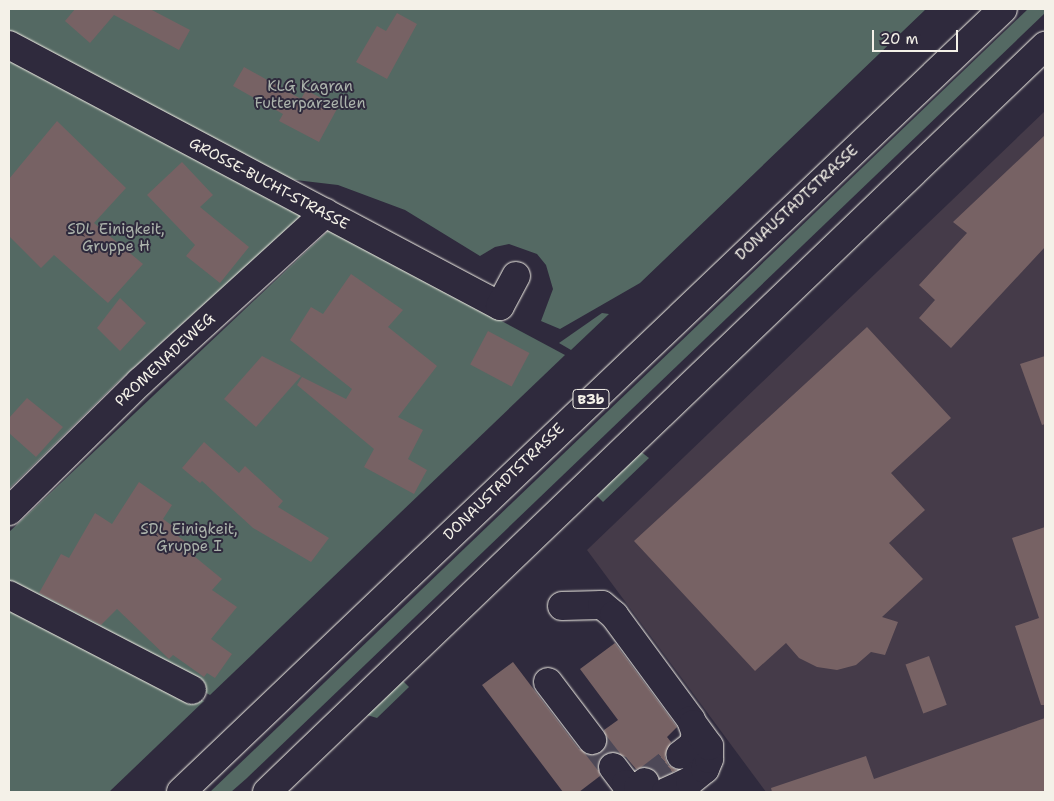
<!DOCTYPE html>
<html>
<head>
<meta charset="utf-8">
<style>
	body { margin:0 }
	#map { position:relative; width:1054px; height:801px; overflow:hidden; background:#2f2a3d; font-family:"Shantell Sans",sans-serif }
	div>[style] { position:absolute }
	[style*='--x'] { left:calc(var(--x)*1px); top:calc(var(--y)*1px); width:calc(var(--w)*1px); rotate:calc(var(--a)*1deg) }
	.built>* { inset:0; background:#453b49 }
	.green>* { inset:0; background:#546963 }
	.building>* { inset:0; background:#776264; transform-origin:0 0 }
	.minor-tunnel>* { height:28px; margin-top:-14px; transform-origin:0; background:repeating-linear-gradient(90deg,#4d4857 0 28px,transparent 0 42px) }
	.roads { filter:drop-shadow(0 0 1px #f4f1e8) drop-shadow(0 0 1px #f4f1e8) }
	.minor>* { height:28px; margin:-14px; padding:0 14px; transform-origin:14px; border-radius:14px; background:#2f2a3d }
	.major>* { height:28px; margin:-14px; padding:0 14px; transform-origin:14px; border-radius:14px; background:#2f2a3d }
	span { translate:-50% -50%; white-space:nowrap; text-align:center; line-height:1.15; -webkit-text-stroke:4px #2f2a3d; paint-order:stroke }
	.shield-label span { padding:1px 4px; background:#2f2a3d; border:1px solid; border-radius:4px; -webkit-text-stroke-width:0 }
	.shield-label { font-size:14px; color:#f4f1e8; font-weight:700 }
	.park-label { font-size:15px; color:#acb4ac }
	.street-label { font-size:15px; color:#f4f1e8 }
	.frame { position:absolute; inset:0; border:10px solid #f4f1e8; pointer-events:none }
	.scale { position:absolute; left:872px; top:30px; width:86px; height:22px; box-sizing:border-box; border:2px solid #f4f1e8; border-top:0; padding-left:6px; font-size:15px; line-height:18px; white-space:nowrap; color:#f4f1e8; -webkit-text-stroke:4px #2f2a3d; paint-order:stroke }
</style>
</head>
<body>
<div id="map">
	<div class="built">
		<i style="clip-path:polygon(1045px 111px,1045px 792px,766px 792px,587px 550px)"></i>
	</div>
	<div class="green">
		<i style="clip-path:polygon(9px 9px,926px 9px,640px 283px,560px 329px,541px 321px,553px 289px,546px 265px,537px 254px,509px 244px,495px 247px,480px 256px,405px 210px,338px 185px,287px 179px,9px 30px)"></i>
		<i style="clip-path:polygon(1028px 9px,1045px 9px,1045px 13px,247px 778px,231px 792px,210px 792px)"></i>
		<i style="clip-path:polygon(9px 58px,303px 215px,119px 381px,9px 489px)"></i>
		<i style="clip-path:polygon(330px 229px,565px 355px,210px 695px,9px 587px,9px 532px)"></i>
		<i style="clip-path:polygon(602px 313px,609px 314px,571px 350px,559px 343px)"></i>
		<i style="clip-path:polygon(640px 451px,649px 458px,603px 502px,594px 493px)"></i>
		<i style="clip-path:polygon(9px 605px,182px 690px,204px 701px,109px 792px,9px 792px)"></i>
		<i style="clip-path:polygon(402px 680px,409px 687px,377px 718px,367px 715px)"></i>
	</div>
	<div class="building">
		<i style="clip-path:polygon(75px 9px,150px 9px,190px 30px,179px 50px,114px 15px,90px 43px,65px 21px)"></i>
		<i style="clip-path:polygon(397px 13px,417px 24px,387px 79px,356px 62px,377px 26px,386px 31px)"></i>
		<i style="clip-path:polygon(244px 67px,301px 99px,306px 90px,338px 107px,319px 142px,279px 121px,283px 114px,233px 86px)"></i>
		<i style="clip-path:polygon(57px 121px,126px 188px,94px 223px,143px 264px,108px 303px,54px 255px,41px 268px,9px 236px,9px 179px)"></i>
		<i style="clip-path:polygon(1045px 135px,1045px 247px,951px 348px,919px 318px,935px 300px,919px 285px,967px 233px,953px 222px)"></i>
		<i style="clip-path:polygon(182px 162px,213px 195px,200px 207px,249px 247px,220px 283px,186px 256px,195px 245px,147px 195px)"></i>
		<i style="clip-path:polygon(351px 274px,403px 310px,388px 327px,437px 366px,398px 417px,423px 430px,408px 459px,427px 470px,414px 494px,364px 467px,374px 449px,297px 385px,302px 377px,346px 399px,352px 389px,290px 340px,311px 307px,323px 314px)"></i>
		<i style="clip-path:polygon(120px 298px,146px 323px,120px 351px,97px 328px)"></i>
		<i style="clip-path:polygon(867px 327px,951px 418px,891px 473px,925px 510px,889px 543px,923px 579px,882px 617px,898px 622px,885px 655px,871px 652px,856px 665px,837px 670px,817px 667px,799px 658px,786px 643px,755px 671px,634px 541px)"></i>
		<i style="left:488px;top:331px;width:47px;height:38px;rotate:28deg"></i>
		<i style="clip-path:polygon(262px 356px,301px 376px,256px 427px,224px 399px)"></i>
		<i style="clip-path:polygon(1045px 356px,1045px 424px,1042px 425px,1020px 364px)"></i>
		<i style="clip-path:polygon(27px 398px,63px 427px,36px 457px,9px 433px,9px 418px)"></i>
		<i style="clip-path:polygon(204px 442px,239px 473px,245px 466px,283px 501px,278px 507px,329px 538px,311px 562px,253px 528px,202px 481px,200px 483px,182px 468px)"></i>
		<i style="clip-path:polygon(139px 482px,172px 505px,163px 519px,174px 527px,171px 531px,186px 542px,183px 547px,222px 579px,212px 590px,237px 607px,211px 639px,232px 654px,215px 678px,207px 673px,204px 677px,173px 655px,169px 659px,117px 609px,101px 625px,39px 593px,61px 554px,69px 558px,95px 513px,112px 524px)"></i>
		<i style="clip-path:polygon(1045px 527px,1045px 705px,1041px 705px,1015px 626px,1039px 618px,1012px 538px)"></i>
		<i style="clip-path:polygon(615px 643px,677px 727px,667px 737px,671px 742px,665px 757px,668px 765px,677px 770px,660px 778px,651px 767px,636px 769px,626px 757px,611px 752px,598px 761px,600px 776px,579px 792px,563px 792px,482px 685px,513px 662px,579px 749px,594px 755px,607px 746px,604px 730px,618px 720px,580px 669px)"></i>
		<i style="left:929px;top:656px;width:52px;height:25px;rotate:70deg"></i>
		<i style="clip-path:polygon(1045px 718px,1045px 792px,772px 792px,771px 788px,866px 756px,874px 779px)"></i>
	</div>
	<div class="minor-tunnel">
		<i style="--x:592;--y:740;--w:34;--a:52"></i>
		<i style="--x:645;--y:782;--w:44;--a:-37.6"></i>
	</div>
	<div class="roads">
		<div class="minor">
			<i style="--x:9;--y:45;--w:556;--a:27.99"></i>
			<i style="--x:500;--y:306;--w:34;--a:-62"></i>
			<i style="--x:9;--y:511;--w:184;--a:-44.6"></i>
			<i style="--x:140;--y:382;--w:251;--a:-42.4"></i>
			<i style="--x:9;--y:595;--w:206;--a:27.4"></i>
			<i style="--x:562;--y:606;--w:40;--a:-1.4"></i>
			<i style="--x:602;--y:605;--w:16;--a:40"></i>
			<i style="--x:614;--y:615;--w:130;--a:53.7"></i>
			<i style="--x:691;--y:720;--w:15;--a:70"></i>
			<i style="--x:696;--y:734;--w:11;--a:105"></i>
			<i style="--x:693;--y:745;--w:16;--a:142"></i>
			<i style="--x:548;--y:682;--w:73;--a:52.8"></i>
			<i style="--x:613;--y:767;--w:21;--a:53"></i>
			<i style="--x:626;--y:784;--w:13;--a:18"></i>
			<i style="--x:638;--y:788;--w:9;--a:-41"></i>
			<i style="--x:666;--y:792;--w:26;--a:-25"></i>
			<i style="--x:690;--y:781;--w:19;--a:-39"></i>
			<i style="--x:705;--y:769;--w:11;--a:-68"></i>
			<i style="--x:709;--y:759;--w:13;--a:-90"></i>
			<i style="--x:709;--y:746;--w:27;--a:-126"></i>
		</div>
		<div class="major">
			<i style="--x:181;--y:792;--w:1135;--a:-43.61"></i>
			<i style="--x:267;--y:792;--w:1078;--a:-43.8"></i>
		</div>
	</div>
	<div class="shield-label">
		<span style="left:591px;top:399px">B3b</span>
	</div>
	<div class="park-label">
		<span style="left:310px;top:95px">KLG Kagran<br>Futterparzellen</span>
		<span style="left:116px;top:238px">SDL Einigkeit,<br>Gruppe H</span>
		<span style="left:189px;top:538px">SDL Einigkeit,<br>Gruppe I</span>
	</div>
	<div class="street-label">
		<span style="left:269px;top:184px;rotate:28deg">GROSSE-BUCHT-STRASSE</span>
		<span style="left:797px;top:203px;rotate:-43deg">DONAUSTADTSTRASSE</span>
		<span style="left:165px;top:360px;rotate:-43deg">PROMENADEWEG</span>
		<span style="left:504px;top:482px;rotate:-44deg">DONAUSTADTSTRASSE</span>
	</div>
	<div class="frame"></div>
	<div class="scale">20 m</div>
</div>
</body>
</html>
